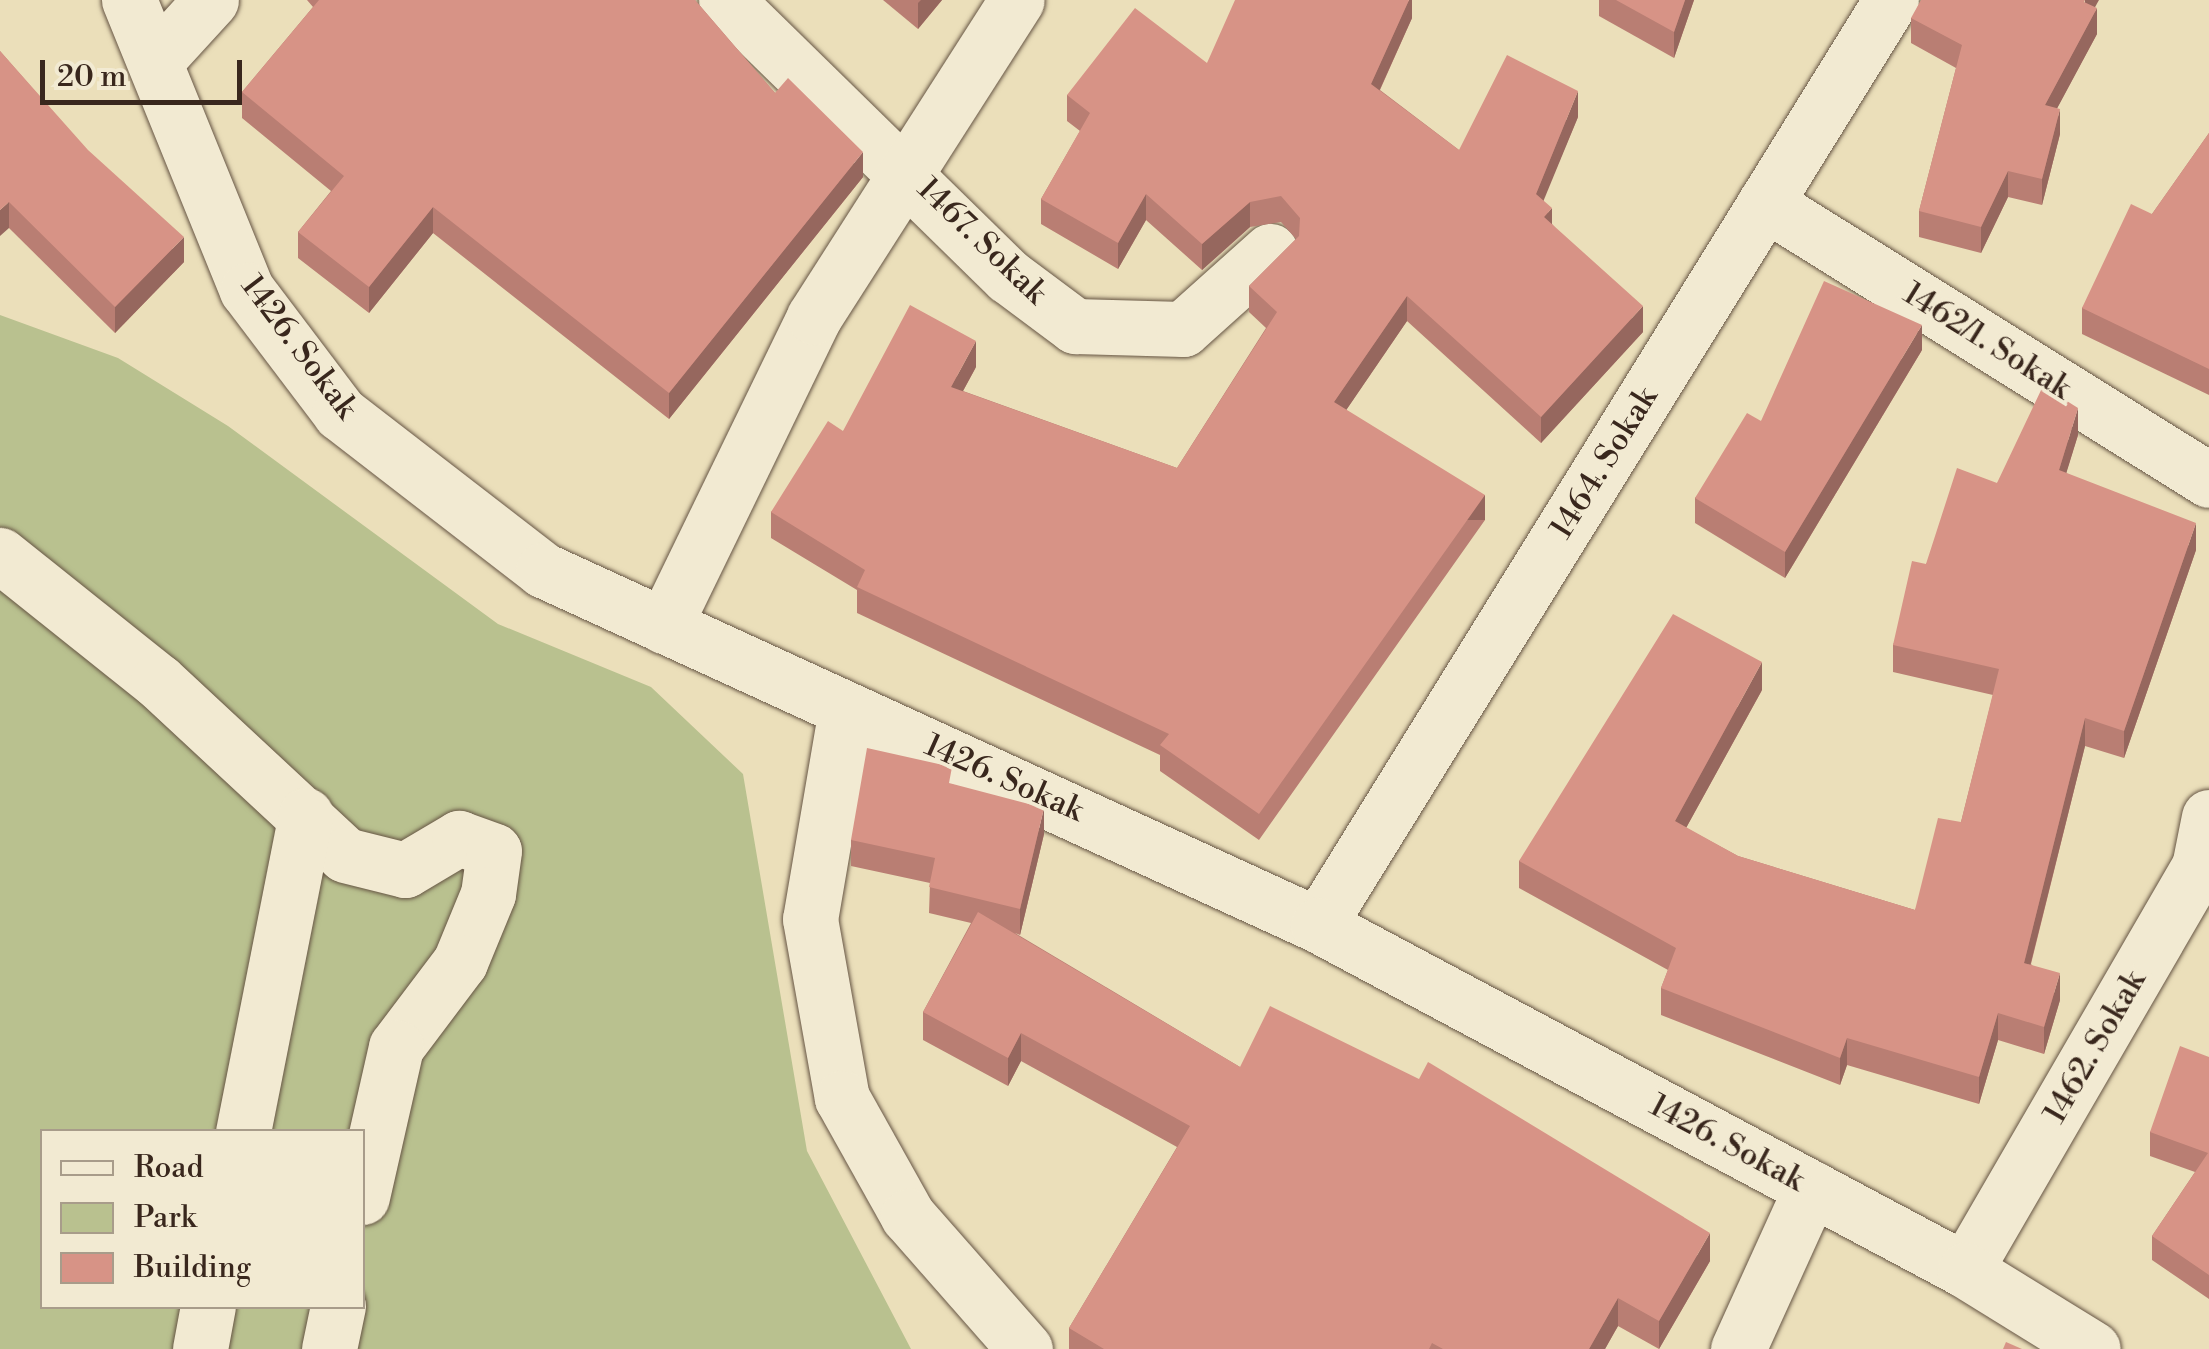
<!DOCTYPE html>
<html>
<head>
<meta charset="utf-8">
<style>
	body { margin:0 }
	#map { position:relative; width:2209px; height:1349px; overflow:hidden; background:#ebdfba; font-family:"Libre Bodoni",serif }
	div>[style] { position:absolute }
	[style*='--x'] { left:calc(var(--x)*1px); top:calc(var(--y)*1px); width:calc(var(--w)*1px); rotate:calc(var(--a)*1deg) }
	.green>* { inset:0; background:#b9c18f }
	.roads { filter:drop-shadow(0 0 2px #654) drop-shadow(0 0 2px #654) }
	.minor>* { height:55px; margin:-27.5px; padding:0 27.5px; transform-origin:27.5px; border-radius:27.5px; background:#f2ead2 }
	.secondary>* { height:55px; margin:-27.5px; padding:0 27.5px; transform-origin:27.5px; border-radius:27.5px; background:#f2ead2 }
	.wall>* { inset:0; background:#b97e73 }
	.shaded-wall>* { inset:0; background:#96675e; transform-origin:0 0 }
	.building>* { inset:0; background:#d79386 }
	span { translate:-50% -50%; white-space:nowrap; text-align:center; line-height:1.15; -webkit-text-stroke:8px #f2ead2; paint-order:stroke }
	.street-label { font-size:32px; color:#39271d }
	.legend { position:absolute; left:40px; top:1129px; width:325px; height:180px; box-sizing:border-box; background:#f2ead2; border:2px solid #a89c8a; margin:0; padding:12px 18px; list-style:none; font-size:30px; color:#39271d }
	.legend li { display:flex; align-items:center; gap:20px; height:50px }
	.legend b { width:50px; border:2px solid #a89c8a }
	.scale { position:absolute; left:40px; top:60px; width:202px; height:45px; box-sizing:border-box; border:5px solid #39271d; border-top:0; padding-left:12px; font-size:30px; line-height:35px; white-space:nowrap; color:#39271d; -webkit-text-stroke:8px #f2ead2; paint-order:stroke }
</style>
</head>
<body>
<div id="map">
	<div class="green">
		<i style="clip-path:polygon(evenodd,0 315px,118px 358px,228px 426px,498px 624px,651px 687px,743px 774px,807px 1151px,911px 1349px,0 1349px,0 315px,42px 1132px,362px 1132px,362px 1306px,42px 1306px,42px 1132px)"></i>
	</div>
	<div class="roads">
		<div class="minor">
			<i style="--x:726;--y:0;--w:395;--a:44.4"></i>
			<i style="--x:1008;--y:276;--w:84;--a:36.7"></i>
			<i style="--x:1075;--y:326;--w:108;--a:1.6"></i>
			<i style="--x:1183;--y:329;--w:117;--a:-41.9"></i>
			<i style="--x:159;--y:57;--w:77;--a:-47.6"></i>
			<i style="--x:1765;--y:203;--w:523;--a:31.96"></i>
			<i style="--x:0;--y:555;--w:202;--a:38.6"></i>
			<i style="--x:158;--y:681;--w:255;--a:42.9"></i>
			<i style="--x:345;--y:855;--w:62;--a:14"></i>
			<i style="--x:405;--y:870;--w:63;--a:-30.7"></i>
			<i style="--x:459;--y:838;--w:37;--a:20"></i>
			<i style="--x:494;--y:851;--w:43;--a:97.9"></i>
			<i style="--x:488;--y:894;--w:74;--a:112.4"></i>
			<i style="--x:460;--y:962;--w:106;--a:127"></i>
			<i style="--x:396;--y:1047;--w:154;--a:102.8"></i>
			<i style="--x:664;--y:626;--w:343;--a:-64.1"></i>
			<i style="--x:814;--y:317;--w:376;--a:-57.4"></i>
			<i style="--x:846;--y:709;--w:213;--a:99.7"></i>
			<i style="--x:810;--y:919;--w:182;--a:79.9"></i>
			<i style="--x:842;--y:1098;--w:135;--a:60.8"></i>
			<i style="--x:908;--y:1216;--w:177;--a:48.7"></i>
			<i style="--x:1318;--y:925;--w:1088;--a:-58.22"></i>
			<i style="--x:243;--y:1132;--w:323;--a:-78.8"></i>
			<i style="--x:1965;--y:1270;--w:466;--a:-59.9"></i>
			<i style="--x:2199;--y:867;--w:51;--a:-78.7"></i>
			<i style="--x:200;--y:1349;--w:44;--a:-79.5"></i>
			<i style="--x:329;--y:1349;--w:44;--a:-78.2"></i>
			<i style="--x:1738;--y:1349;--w:177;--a:-65.6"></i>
		</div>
		<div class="secondary">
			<i style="--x:129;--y:0;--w:313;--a:67.9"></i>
			<i style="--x:247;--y:290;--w:154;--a:52.9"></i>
			<i style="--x:340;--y:413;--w:257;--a:37.7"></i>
			<i style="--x:543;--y:570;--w:852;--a:24.61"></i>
			<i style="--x:1318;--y:925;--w:733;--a:28.07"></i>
			<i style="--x:1965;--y:1270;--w:150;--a:31.7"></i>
		</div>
	</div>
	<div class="wall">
		<i style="clip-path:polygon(307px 0,695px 0,775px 93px,863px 177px,669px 419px,433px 233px,369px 313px,298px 258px,298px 232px,331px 191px,242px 118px,242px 92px,313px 7px)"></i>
		<i style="clip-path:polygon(883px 0,942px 0,918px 29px)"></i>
		<i style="clip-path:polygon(1412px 0,1412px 18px,1380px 90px,1459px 150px,1578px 117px,1543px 200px,1552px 224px,1643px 332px,1541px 443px,1407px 321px,1346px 410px,1485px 520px,1259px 840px,1160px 771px,1160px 755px,857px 613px,857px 590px,771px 538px,771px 512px,843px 431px,976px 367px,963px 391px,1177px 468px,1266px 328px,1249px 312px,1249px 286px,1296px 239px,1281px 222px,1250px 227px,1202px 270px,1146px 220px,1118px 269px,1041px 224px,1041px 199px,1080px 131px,1067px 121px,1067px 95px,1207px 63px)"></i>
		<i style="clip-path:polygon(1599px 0,1694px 0,1674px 58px,1599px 16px)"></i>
		<i style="clip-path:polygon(2095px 7px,2097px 34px,2057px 108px,2060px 134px,2042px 205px,2008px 197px,1981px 253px,1919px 237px,1919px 211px,1956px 68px,1911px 43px,1911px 18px)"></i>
		<i style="clip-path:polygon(0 51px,184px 262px,115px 333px,9px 228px)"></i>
		<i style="clip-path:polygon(2209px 133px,2209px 395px,2082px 334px,2082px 308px,2152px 214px)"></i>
		<i style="clip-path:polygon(1922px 350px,1785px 578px,1695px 523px,1695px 498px,1761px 421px)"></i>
		<i style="clip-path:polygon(2078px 435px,2066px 473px,2196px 550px,2124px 758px,2085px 746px,2031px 964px,2060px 1000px,2044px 1054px,1998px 1040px,1979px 1104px,1847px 1065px,1840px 1085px,1661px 1015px,1661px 988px,1668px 970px,1519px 888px,1519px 861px,1762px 690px,1686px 828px,1738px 856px,1915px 910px,1961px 822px,1993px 695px,1893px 672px,1893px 645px,1926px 564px,1997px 483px)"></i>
		<i style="clip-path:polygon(952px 784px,1044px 834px,1020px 935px,1015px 933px,1240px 1067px,1710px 1261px,1659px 1349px,1618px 1326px,1605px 1349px,1069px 1349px,1069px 1328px,1177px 1147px,1021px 1061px,1008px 1086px,923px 1040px,923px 1012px,971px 923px,929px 913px,930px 883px,851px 866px,851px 840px)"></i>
		<i style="clip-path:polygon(2209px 1057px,2209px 1299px,2152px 1260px,2152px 1236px,2195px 1172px,2150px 1156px,2150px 1132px)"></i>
	</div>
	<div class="shaded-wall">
		<i style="clip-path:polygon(921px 0,942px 0,918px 29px,918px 3px)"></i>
		<i style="clip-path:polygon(1409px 0,1412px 0,1412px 18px,1371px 109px,1371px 84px)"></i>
		<i style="clip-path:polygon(1685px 0,1694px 0,1674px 58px,1674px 32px)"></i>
		<i style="clip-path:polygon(2085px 0,2099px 0,2084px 27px)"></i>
		<i style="clip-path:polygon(2097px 8px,2097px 34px,2045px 131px,2045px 105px)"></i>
		<i style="clip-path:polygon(1578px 91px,1578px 117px,1536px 219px,1536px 194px)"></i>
		<i style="clip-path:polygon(2060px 109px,2060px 134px,2042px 205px,2042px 179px)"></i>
		<i style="clip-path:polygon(863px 152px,863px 177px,669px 419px,669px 393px)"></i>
		<i style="clip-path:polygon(2008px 171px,2008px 197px,1981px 253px,1981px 227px)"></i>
		<i style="clip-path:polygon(1146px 194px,1146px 220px,1118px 269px,1118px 243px)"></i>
		<i style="clip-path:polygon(9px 202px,9px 228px,0 236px,0 210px)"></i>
		<i style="clip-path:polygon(1250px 202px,1250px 227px,1202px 270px,1202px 244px)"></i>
		<i style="clip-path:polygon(433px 207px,433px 233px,369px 313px,369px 287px)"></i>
		<i style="clip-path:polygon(1552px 208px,1552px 233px,1544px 217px)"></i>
		<i style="clip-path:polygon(184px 237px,184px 262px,115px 333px,115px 307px)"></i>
		<i style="clip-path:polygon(1407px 296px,1407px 321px,1334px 428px,1334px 402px)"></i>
		<i style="clip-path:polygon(1643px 306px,1643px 332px,1541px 443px,1541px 417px)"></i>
		<i style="clip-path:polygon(1922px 325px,1922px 350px,1785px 578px,1785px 552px)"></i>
		<i style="clip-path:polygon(976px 341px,976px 367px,951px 413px,951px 387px)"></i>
		<i style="clip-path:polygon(2078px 408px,2078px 435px,2059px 497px,2059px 470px)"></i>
		<i style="left:1485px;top:495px;width:25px;height:391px;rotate:90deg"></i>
		<i style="clip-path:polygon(2196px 523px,2196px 550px,2124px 758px,2124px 731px)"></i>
		<i style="clip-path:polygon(1762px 662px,1762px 690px,1675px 848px,1675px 821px)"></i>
		<i style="clip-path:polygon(2085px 718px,2085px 746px,2024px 990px,2024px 963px)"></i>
		<i style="clip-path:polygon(1044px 808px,1044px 834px,1020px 935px,1020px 909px)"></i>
		<i style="clip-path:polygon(2060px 973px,2060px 1000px,2044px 1054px,2044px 1027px)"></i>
		<i style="clip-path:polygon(1998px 1013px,1998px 1040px,1979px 1104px,1979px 1077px)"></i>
		<i style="clip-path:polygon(1021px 1033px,1021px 1061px,1008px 1086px,1008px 1058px)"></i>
		<i style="clip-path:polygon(1847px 1038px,1847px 1065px,1840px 1085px,1840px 1058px)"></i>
		<i style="clip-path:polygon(1710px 1233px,1710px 1261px,1659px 1349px,1659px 1321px)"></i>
		<i style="clip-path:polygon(1618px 1298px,1618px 1326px,1605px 1349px,1589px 1349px)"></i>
	</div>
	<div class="building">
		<i style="clip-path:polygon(319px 0,695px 0,775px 93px,788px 78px,863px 152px,669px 393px,433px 207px,369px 287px,298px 232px,344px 176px,242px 92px)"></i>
		<i style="clip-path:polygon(1235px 0,1409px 0,1371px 84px,1459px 150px,1507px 55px,1578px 91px,1536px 194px,1552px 208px,1544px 217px,1643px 306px,1541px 417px,1407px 296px,1334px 402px,1485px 495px,1259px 814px,1160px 745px,1169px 734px,857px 587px,865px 570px,771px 512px,828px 421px,843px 431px,910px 305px,976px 341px,951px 387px,1177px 468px,1277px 312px,1249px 286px,1299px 236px,1300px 218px,1281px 196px,1250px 202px,1202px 244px,1146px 194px,1118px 243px,1041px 199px,1090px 113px,1067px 95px,1135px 8px,1207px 63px)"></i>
		<i style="clip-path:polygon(1616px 0,1685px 0,1674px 32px)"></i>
		<i style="clip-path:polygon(1921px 0,2085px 0,2084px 2px,2097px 8px,2045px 105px,2060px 109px,2042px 179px,2008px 171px,1981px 227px,1919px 211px,1962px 45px,1911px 18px)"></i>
		<i style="clip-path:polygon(0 51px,88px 150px,184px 237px,115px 307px,9px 202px,0 210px)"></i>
		<i style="clip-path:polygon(2209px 133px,2209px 369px,2082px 308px,2131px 204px,2152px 214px)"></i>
		<i style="clip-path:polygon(1824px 281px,1922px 325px,1785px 552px,1695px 498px,1747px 413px,1761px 421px)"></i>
		<i style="clip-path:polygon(2043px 386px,2078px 408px,2059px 470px,2196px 523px,2124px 731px,2085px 718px,2024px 963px,2060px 973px,2044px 1027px,1998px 1013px,1979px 1077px,1847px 1038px,1840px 1058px,1661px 988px,1676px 948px,1519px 861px,1673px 614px,1762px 662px,1675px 821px,1738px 856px,1915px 910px,1938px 818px,1961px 822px,1999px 669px,1893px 645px,1912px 561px,1926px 564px,1957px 468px,1997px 483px)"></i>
		<i style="clip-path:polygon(867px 748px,952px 767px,949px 783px,1044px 808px,1020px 909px,929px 887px,935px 858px,851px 840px)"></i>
		<i style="clip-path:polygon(978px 912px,1240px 1067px,1270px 1006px,1419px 1079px,1428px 1062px,1710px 1233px,1659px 1321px,1618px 1298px,1589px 1349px,1443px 1349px,1432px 1343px,1429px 1349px,1104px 1349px,1069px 1328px,1190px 1126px,1021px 1033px,1008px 1058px,923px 1012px)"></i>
		<i style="clip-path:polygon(2180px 1046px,2209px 1057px,2209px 1275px,2152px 1236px,2208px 1153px,2150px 1132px)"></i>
		<i style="clip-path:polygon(2006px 1342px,2022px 1349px,2003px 1349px)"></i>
	</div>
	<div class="street-label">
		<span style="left:982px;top:241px;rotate:44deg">1467. Sokak</span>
		<span style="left:1987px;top:341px;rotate:32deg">1462/1. Sokak</span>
		<span style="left:299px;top:347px;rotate:53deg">1426. Sokak</span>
		<span style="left:1604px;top:463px;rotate:-58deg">1464. Sokak</span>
		<span style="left:1004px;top:778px;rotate:24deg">1426. Sokak</span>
		<span style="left:2095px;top:1047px;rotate:-60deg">1462. Sokak</span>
		<span style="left:1727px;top:1143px;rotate:28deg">1426. Sokak</span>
	</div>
	<ul class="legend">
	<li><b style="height:12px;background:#f2ead2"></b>Road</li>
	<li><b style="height:28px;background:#b9c18f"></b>Park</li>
	<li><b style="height:28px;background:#d79386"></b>Building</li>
	</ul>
	<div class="scale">20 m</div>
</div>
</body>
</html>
